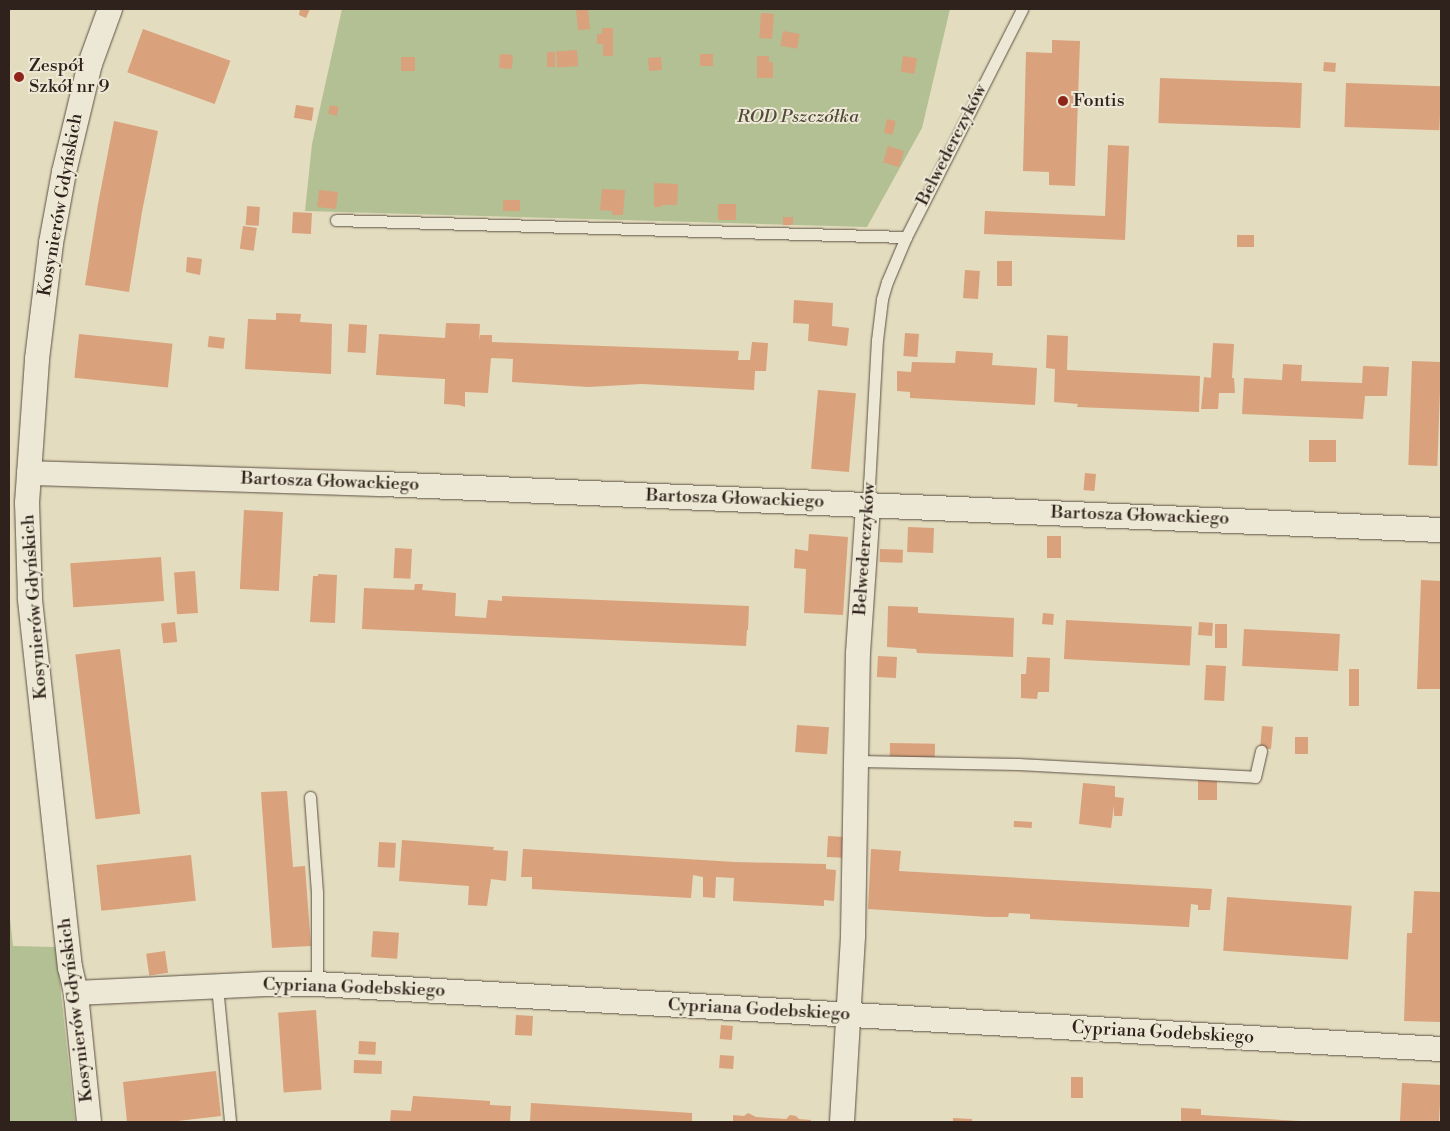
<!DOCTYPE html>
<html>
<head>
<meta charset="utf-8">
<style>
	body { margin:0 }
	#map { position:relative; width:1450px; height:1131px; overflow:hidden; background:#e4dcbe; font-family:"Libre Bodoni",serif }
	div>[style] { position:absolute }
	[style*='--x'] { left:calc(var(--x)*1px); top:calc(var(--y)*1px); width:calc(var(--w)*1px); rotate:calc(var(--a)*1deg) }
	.green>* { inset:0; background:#b2c093 }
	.building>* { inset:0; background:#d9a17c; transform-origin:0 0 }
	.roads { filter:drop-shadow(0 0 1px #5c5044) drop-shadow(0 0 1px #5c5044) }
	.lane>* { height:11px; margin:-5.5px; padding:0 5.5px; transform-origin:5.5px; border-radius:5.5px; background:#ede8d5 }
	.street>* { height:24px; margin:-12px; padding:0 12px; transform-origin:12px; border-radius:12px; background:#ede8d5 }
	.dots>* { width:14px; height:14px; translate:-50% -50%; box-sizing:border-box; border:2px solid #ede8d5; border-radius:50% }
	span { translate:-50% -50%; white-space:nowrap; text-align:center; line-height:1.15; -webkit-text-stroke:4px #ede8d5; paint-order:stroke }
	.poi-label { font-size:18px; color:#2f211b }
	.left { translate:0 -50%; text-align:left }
	.park-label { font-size:18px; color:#504939; font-style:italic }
	.street-label { font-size:18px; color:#2f211b }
	.frame { position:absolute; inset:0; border:10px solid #2f211b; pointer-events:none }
</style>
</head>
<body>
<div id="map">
	<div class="green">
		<i style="clip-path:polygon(342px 9px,950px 9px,922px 128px,867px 227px,305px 211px,312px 144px)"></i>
		<i style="clip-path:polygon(9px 909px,13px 946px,56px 947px,75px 1122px,9px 1122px)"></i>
	</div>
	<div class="building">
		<i style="clip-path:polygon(300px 9px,310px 9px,306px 18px,299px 15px)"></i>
		<i style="left:588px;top:9px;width:20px;height:12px;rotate:84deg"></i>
		<i style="left:761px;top:13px;width:13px;height:25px;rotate:4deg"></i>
		<i style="clip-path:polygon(602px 28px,613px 28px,613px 56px,603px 56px,603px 44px,597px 44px,597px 34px,602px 34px)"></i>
		<i style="left:143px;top:29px;width:93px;height:46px;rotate:20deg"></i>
		<i style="left:783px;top:31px;width:17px;height:15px;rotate:10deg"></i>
		<i style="clip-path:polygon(1052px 40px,1080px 41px,1075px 186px,1049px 185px,1049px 172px,1023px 171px,1026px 52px,1052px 53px)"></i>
		<i style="left:577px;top:50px;width:16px;height:21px;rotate:86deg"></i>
		<i style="left:547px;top:52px;width:8px;height:15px"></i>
		<i style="left:500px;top:54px;width:13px;height:14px;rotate:4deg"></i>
		<i style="left:700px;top:54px;width:13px;height:12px"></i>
		<i style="clip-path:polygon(757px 56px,769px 56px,769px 62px,773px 62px,773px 78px,757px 78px)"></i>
		<i style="left:903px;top:56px;width:14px;height:16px;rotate:8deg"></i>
		<i style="left:401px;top:57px;width:14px;height:14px"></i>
		<i style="left:661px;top:57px;width:13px;height:13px;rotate:86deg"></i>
		<i style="left:1324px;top:62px;width:12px;height:9px;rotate:5deg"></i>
		<i style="left:1160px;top:78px;width:142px;height:45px;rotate:2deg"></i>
		<i style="left:1346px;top:83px;width:95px;height:44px;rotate:2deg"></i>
		<i style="left:296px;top:105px;width:18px;height:13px;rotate:9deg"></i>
		<i style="left:330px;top:105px;width:9px;height:9px;rotate:13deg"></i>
		<i style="left:887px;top:119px;width:9px;height:14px;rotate:13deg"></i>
		<i style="clip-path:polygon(114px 121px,158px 131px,142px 212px,129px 292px,85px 285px,98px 204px)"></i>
		<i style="clip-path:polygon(1108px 145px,1129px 146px,1125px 240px,984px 234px,985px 211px,1105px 216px)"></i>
		<i style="left:888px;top:146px;width:17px;height:17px;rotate:17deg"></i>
		<i style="clip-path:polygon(654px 183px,678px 184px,677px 205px,661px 205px,661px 207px,654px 207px)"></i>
		<i style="clip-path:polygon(602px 189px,625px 190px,623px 215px,612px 215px,612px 211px,600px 210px)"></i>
		<i style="left:319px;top:190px;width:19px;height:17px;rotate:6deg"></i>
		<i style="left:503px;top:200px;width:17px;height:11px"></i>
		<i style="left:718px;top:204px;width:18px;height:16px"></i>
		<i style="left:247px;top:206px;width:13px;height:19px;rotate:4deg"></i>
		<i style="left:293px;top:212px;width:19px;height:21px;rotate:3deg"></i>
		<i style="left:783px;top:217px;width:10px;height:8px"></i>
		<i style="left:243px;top:226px;width:14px;height:23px;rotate:8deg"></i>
		<i style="left:1237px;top:235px;width:17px;height:12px"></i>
		<i style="clip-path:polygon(187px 257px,202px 259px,200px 275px,186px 272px)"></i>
		<i style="left:997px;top:261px;width:15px;height:25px"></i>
		<i style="left:965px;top:270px;width:15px;height:28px;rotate:4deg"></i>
		<i style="clip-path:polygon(794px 300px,833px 303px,832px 326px,849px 328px,847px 346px,808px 341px,809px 324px,793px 323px)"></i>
		<i style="clip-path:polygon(276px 313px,301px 314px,300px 322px,332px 324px,331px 374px,245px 369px,248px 319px,276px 320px)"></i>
		<i style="clip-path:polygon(446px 323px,480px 324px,479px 341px,480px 335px,492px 335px,492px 342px,739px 351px,738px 360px,750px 360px,752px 342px,768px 343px,766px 371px,755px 371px,754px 390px,642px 384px,588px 387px,512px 382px,513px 359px,491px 358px,488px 393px,465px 392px,465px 407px,459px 405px,444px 404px,445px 379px,376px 375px,379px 334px,445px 338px)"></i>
		<i style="left:349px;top:324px;width:18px;height:28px;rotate:3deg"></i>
		<i style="left:905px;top:333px;width:14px;height:23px;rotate:4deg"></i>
		<i style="left:79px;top:334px;width:94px;height:44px;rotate:6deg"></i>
		<i style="clip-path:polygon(1047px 335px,1068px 336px,1067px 370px,1200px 376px,1199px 412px,1077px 407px,1078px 404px,1054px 402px,1055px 369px,1046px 368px)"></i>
		<i style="left:209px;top:336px;width:16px;height:11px;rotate:7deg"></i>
		<i style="clip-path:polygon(1213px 343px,1234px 344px,1232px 378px,1234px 378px,1235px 393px,1219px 393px,1218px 409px,1201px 409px,1204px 377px,1211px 378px)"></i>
		<i style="clip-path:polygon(956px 351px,993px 353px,992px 365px,1037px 368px,1035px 405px,910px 398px,910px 392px,897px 391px,897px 371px,911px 372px,912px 362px,955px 363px)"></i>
		<i style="left:1412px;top:361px;width:29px;height:104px;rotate:2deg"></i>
		<i style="clip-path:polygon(1283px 364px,1302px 365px,1301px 381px,1362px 383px,1363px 366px,1389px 367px,1387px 396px,1365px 396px,1363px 419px,1242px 414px,1244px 378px,1282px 380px)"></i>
		<i style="left:818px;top:390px;width:38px;height:79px;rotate:5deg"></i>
		<i style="left:1309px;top:440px;width:27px;height:22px"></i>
		<i style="left:1085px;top:473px;width:11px;height:17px;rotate:5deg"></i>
		<i style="left:244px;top:510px;width:39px;height:79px;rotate:3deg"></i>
		<i style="left:908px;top:527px;width:26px;height:25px;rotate:2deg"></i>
		<i style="clip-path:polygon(809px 534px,848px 537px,843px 615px,804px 613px,806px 569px,794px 568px,795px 549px,808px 551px)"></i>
		<i style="left:1047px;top:536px;width:14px;height:22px"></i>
		<i style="left:395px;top:548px;width:17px;height:30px;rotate:3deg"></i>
		<i style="left:880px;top:549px;width:23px;height:13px;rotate:2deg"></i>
		<i style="left:161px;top:557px;width:44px;height:91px;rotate:86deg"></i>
		<i style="left:195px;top:571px;width:42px;height:21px;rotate:86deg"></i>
		<i style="clip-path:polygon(318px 574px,337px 575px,335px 623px,310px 622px,313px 576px,318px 576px)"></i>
		<i style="clip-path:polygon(1421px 580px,1441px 581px,1441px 689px,1417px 689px)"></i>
		<i style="clip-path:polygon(415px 584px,423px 584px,422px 590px,456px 593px,455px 616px,486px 618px,488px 600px,502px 601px,502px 596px,749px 606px,748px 630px,726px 629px,747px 630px,746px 646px,362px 629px,364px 588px,414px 590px)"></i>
		<i style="clip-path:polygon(888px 606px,918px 607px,918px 613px,1014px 618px,1013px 657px,917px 653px,916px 649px,887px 647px)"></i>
		<i style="left:1043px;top:613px;width:11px;height:11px;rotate:5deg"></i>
		<i style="left:1066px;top:620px;width:126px;height:39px;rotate:3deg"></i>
		<i style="left:175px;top:622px;width:20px;height:14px;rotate:84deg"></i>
		<i style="left:1199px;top:622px;width:14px;height:13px;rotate:4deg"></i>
		<i style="left:1215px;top:624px;width:12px;height:24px"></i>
		<i style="left:1244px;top:629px;width:96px;height:37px;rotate:3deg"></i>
		<i style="left:120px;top:649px;width:166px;height:45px;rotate:83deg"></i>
		<i style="left:878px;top:656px;width:19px;height:21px;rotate:3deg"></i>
		<i style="clip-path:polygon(1027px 657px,1050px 658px,1049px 692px,1038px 692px,1037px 699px,1021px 698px,1021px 674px,1026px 674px)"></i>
		<i style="left:1206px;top:665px;width:20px;height:35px;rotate:3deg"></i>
		<i style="left:1349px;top:669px;width:10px;height:37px"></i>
		<i style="left:797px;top:725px;width:32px;height:27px;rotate:4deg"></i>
		<i style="left:1262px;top:726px;width:11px;height:22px;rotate:5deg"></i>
		<i style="left:1295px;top:737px;width:13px;height:17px"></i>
		<i style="left:890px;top:743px;width:45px;height:14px;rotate:1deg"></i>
		<i style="left:1198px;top:780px;width:19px;height:20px"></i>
		<i style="clip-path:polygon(1083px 783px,1115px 786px,1115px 797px,1124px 798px,1122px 816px,1114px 816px,1114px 805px,1111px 828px,1079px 824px)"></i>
		<i style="clip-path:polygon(287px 791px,293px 867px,305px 866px,311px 946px,272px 948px,261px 792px)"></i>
		<i style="left:1014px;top:821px;width:18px;height:6px;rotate:3deg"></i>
		<i style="left:828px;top:836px;width:17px;height:21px;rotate:3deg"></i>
		<i style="clip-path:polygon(402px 840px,494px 847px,493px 850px,508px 851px,506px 881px,491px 879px,487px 906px,468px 905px,469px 886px,399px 881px)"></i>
		<i style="left:379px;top:842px;width:17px;height:25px;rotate:3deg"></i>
		<i style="clip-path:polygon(523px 849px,735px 862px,826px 864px,826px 869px,836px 870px,834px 901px,824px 900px,824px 906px,733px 901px,734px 878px,716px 877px,715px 898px,703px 897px,703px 877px,693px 875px,691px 898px,532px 889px,532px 877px,521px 877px)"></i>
		<i style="clip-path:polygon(871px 849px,901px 851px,899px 871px,1212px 889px,1210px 910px,1198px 910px,1198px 905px,1191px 904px,1189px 927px,1030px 919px,1030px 914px,1009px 913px,1008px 917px,989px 917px,868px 909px)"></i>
		<i style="left:191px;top:855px;width:46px;height:95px;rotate:84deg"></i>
		<i style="clip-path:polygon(1414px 891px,1441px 892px,1441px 1022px,1404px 1021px,1407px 933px,1412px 933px)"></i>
		<i style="left:1227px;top:897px;width:125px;height:54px;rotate:4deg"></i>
		<i style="left:373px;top:931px;width:26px;height:26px;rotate:4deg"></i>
		<i style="left:165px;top:951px;width:22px;height:19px;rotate:82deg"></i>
		<i style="left:316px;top:1010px;width:80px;height:38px;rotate:86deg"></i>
		<i style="left:516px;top:1015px;width:17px;height:20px;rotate:3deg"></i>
		<i style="left:721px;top:1025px;width:12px;height:14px;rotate:5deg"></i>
		<i style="left:359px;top:1041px;width:17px;height:13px;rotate:3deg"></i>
		<i style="left:720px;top:1055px;width:14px;height:13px;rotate:4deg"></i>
		<i style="left:354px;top:1060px;width:28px;height:13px;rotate:2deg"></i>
		<i style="clip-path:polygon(216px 1071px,221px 1116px,169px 1122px,127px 1122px,123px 1082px)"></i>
		<i style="left:1071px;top:1077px;width:12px;height:21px"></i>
		<i style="left:1402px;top:1083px;width:39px;height:39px;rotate:3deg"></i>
		<i style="clip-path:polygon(413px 1096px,490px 1101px,490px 1105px,511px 1106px,510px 1122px,390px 1122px,391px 1110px,411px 1111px)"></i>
		<i style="clip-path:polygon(531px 1103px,692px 1113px,692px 1122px,530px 1122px)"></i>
		<i style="clip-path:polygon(1181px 1108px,1201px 1109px,1201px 1115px,1317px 1122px,1181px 1122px)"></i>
		<i style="clip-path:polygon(748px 1113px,756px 1117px,786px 1119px,790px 1115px,796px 1116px,799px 1119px,811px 1120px,811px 1122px,733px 1122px,733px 1115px,744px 1116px)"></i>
		<i style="clip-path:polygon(953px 1118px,972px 1119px,972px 1122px,953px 1122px)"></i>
	</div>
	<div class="roads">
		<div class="lane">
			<i style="--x:336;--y:220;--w:570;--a:1.71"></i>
			<i style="--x:868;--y:505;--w:165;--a:-86.9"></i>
			<i style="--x:877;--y:340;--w:41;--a:-83"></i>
			<i style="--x:882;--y:299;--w:18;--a:-74"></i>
			<i style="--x:887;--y:282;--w:49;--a:-67.1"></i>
			<i style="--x:906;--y:237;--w:256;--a:-63"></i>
			<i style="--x:858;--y:761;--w:160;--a:1.1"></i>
			<i style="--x:1018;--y:764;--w:237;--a:3.1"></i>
			<i style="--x:1255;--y:777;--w:27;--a:-77"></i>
			<i style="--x:310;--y:797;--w:96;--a:85.8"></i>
			<i style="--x:317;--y:893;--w:91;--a:90"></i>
			<i style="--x:217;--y:986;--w:137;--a:84.5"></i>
		</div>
		<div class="street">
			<i style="--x:29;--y:473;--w:353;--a:1.8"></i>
			<i style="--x:382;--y:484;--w:1060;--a:2.49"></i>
			<i style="--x:76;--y:993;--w:190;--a:-2.7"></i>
			<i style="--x:266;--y:984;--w:51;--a:0"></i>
			<i style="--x:317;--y:984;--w:1126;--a:3.31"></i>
			<i style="--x:89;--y:1122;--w:130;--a:-95.8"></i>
			<i style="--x:76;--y:993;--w:26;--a:-103"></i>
			<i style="--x:70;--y:968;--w:373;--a:-96.2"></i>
			<i style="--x:30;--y:597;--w:94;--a:-91.8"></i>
			<i style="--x:27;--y:503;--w:144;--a:-86"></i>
			<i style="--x:37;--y:359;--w:117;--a:-83.1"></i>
			<i style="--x:51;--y:243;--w:72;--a:-79.6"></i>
			<i style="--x:64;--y:172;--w:111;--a:-76.5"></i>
			<i style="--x:90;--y:64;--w:59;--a:-70"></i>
			<i style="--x:842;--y:1122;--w:187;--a:-86.6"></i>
			<i style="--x:853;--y:935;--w:282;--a:-89"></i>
			<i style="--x:858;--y:653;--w:148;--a:-86.1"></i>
		</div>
	</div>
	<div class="dots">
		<i style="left:19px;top:77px;background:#8f2418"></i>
		<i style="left:1063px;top:101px;background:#8f2418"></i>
	</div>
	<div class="poi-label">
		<span class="left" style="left:29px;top:77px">Zespół<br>Szkół nr 9</span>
		<span class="left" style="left:1073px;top:101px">Fontis</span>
	</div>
	<div class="park-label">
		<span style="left:798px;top:117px">ROD Pszczółka</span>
	</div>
	<div class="street-label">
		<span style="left:952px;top:145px;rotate:-63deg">Belwederczyków</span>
		<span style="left:61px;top:205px;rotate:-80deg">Kosynierów Gdyńskich</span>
		<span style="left:330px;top:482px;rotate:2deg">Bartosza Głowackiego</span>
		<span style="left:735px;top:499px;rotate:2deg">Bartosza Głowackiego</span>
		<span style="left:1140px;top:516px;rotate:2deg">Bartosza Głowackiego</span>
		<span style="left:865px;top:549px;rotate:-86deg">Belwederczyków</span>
		<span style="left:35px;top:607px;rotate:-94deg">Kosynierów Gdyńskich</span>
		<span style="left:354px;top:988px;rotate:2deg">Cypriana Godebskiego</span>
		<span style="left:76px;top:1010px;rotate:-97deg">Kosynierów Gdyńskich</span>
		<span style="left:759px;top:1010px;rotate:3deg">Cypriana Godebskiego</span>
		<span style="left:1163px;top:1033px;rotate:3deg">Cypriana Godebskiego</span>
	</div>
	<div class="frame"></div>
</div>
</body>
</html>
